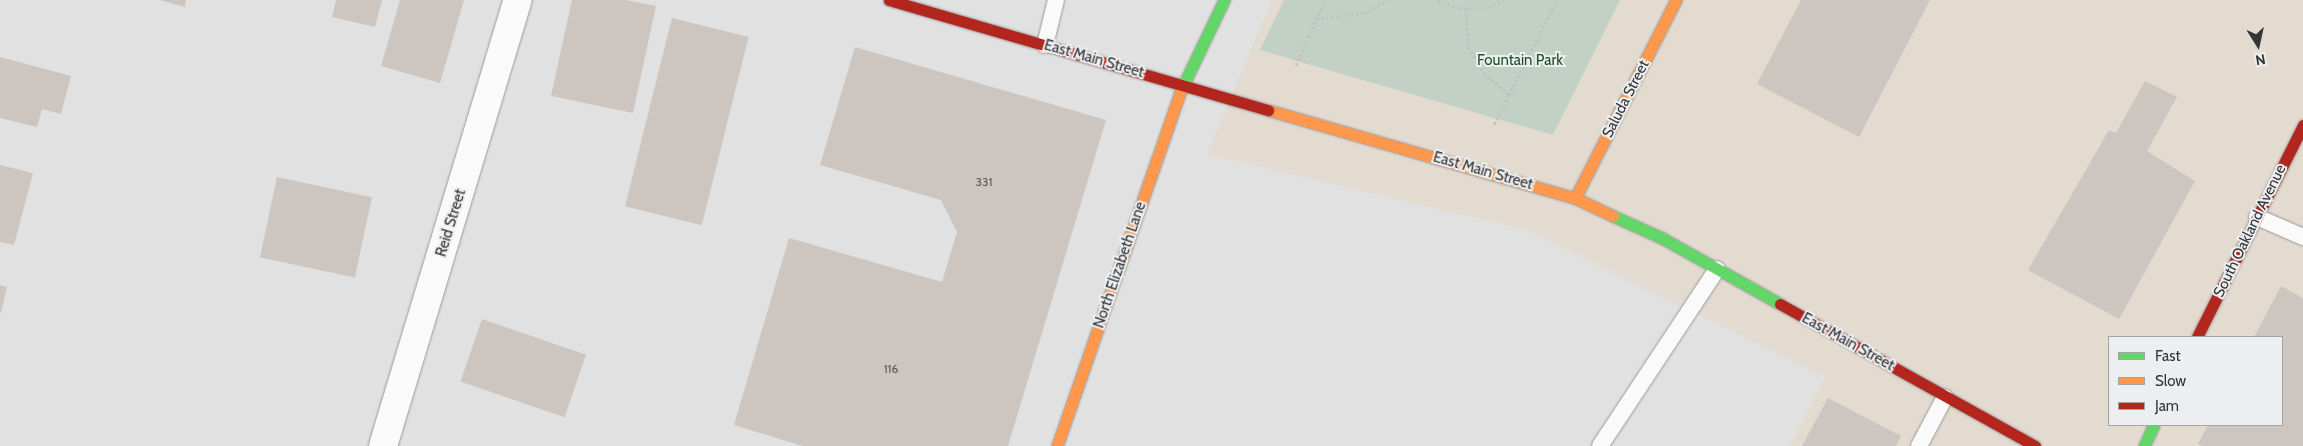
<!DOCTYPE html>
<html>
<head>
<meta charset="utf-8">
<style>
	body { margin:0 }
	#map { position:relative; width:2303px; height:446px; overflow:hidden; background:#e1e1e1; font-family:Cabin,sans-serif }
	div>[style] { position:absolute }
	[style*='--x'] { left:calc(var(--x)*1px); top:calc(var(--y)*1px); width:calc(var(--w)*1px); rotate:calc(var(--a)*1deg) }
	.commercial>* { inset:0; background:#e3dad0 }
	.green>* { inset:0; background:#c3d0c5 }
	.building>* { inset:0; background:#cdc5bf; transform-origin:0 0 }
	.path>* { height:3px; margin-top:-1.5px; transform-origin:0; background:repeating-linear-gradient(90deg,#c1c1c2 0 2.5px,transparent 0 5px) }
	.roads { filter:drop-shadow(0 0 1px #9a9a9a) drop-shadow(0 0 1px #9a9a9a) }
	.lane>* { height:16px; margin:-8px; padding:0 8px; transform-origin:8px; border-radius:8px; background:#fafafa }
	.street>* { height:28px; margin:-14px; padding:0 14px; transform-origin:14px; border-radius:14px; background:#fafafa }
	.fast>* { height:11px; margin:-5.5px; padding:0 5.5px; transform-origin:5.5px; border-radius:5.5px; background:#63d668 }
	.slow>* { height:11px; margin:-5.5px; padding:0 5.5px; transform-origin:5.5px; border-radius:5.5px; background:#ff974d }
	.jam>* { height:11px; margin:-5.5px; padding:0 5.5px; transform-origin:5.5px; border-radius:5.5px; background:#b3261e }
	span { translate:-50% -50%; white-space:nowrap; text-align:center; line-height:1.15; -webkit-text-stroke:4px #edeef0; paint-order:stroke }
	.number-label { font-size:12px; color:#5b5958 }
	.number-label span { -webkit-text-stroke-width:0 }
	.street-label { font-size:15px; color:#353536 }
	.park-label { font-size:15px; color:#175327 }
	.legend { position:absolute; left:2108px; top:336px; width:175px; height:90px; box-sizing:border-box; background:#edeef0; border:1px solid #a3a4a6; margin:0; padding:6px 9px; list-style:none; font-size:15px; color:#353536 }
	.legend li { display:flex; align-items:center; gap:10px; height:25px }
	.legend b { width:25px; border:1px solid #a3a4a6 }
	.north { position:absolute; left:2233px; top:20px; width:50px; height:50px; -webkit-text-stroke:4px #edeef0; paint-order:stroke; rotate:170deg; font-size:14px; font-weight:700; line-height:20px; text-align:center; color:#353536 }
	.north::after { content:''; display:block; margin:auto; width:18px; height:22px; background:#353536; clip-path:polygon(50% 0,100% 100%,50% 72%,0 100%) }
</style>
</head>
<body>
<div id="map">
	<div class="commercial">
		<i style="clip-path:polygon(evenodd,1272px 0,2303px 0,2303px 446px,1790px 446px,1825px 377px,1527px 230px,1207px 154px,1272px 0,2109px 337px,2282px 337px,2282px 425px,2109px 425px,2109px 337px)"></i>
	</div>
	<div class="green">
		<i style="clip-path:polygon(1284px 0,1620px 0,1553px 135px,1260px 50px)"></i>
	</div>
	<div class="building">
		<i style="clip-path:polygon(160px 0,186px 0,185px 7px)"></i>
		<i style="clip-path:polygon(336px 0,382px 0,375px 27px,332px 17px)"></i>
		<i style="clip-path:polygon(400px 0,464px 0,440px 83px,381px 66px)"></i>
		<i style="clip-path:polygon(572px 0,626px 0,656px 6px,633px 113px,551px 96px)"></i>
		<i style="clip-path:polygon(1801px 0,1930px 0,1859px 137px,1757px 84px)"></i>
		<i style="left:672px;top:18px;width:79px;height:194px;rotate:14deg"></i>
		<i style="clip-path:polygon(855px 47px,1106px 120px,1008px 446px,803px 446px,734px 425px,789px 238px,942px 282px,957px 232px,941px 200px,820px 165px)"></i>
		<i style="clip-path:polygon(0 57px,71px 76px,61px 114px,42px 109px,37px 127px,0 118px)"></i>
		<i style="clip-path:polygon(2145px 81px,2177px 97px,2147px 151px,2195px 181px,2119px 319px,2028px 270px,2109px 130px,2116px 133px)"></i>
		<i style="clip-path:polygon(0 165px,33px 173px,14px 245px,0 242px)"></i>
		<i style="left:277px;top:177px;width:97px;height:82px;rotate:12deg"></i>
		<i style="clip-path:polygon(0 285px,7px 287px,1px 313px,0 313px)"></i>
		<i style="clip-path:polygon(2281px 286px,2303px 298px,2303px 446px,2202px 446px,2198px 444px,2208px 425px,2282px 425px,2282px 337px,2254px 337px)"></i>
		<i style="left:482px;top:319px;width:110px;height:66px;rotate:19deg"></i>
		<i style="clip-path:polygon(1828px 398px,1901px 436px,1896px 446px,1802px 446px)"></i>
	</div>
	<div class="path">
		<i style="--x:1438;--y:0;--w:22;--a:21"></i>
		<i style="--x:1459;--y:8;--w:25;--a:0"></i>
		<i style="--x:1484;--y:8;--w:24;--a:-19"></i>
		<i style="--x:1466;--y:8;--w:39;--a:87"></i>
		<i style="--x:1468;--y:47;--w:31;--a:58"></i>
		<i style="--x:1484;--y:73;--w:33;--a:41"></i>
		<i style="--x:1509;--y:95;--w:35;--a:117"></i>
		<i style="--x:1316;--y:19;--w:21;--a:-62"></i>
		<i style="--x:1296;--y:65;--w:50;--a:-66.5"></i>
		<i style="--x:1316;--y:19;--w:48;--a:-7.1"></i>
		<i style="--x:1364;--y:13;--w:27;--a:-28"></i>
		<i style="--x:1509;--y:95;--w:106;--a:-63.2"></i>
	</div>
	<div class="roads">
		<div class="lane">
			<i style="--x:1045;--y:45;--w:46;--a:-76.3"></i>
			<i style="--x:2257;--y:217;--w:50;--a:23.5"></i>
			<i style="--x:1600;--y:446;--w:212;--a:-56.5"></i>
			<i style="--x:1919;--y:446;--w:55;--a:-62"></i>
		</div>
		<div class="street">
			<i style="--x:383;--y:446;--w:466;--a:-73.2"></i>
		</div>
		<div class="fast">
			<i style="--x:1180;--y:92;--w:102;--a:-64.4"></i>
			<i style="--x:1613;--y:216;--w:54;--a:24.2"></i>
			<i style="--x:1662;--y:238;--w:135;--a:29.2"></i>
			<i style="--x:2144;--y:446;--w:23;--a:-65"></i>
		</div>
		<div class="slow">
			<i style="--x:1268;--y:110;--w:319;--a:16"></i>
			<i style="--x:1575;--y:198;--w:42;--a:25.3"></i>
			<i style="--x:1575;--y:198;--w:222;--a:-63"></i>
			<i style="--x:1057;--y:446;--w:375;--a:-70.8"></i>
		</div>
		<div class="jam">
			<i style="--x:889;--y:0;--w:395;--a:16.2"></i>
			<i style="--x:1780;--y:304;--w:292;--a:29.1"></i>
			<i style="--x:2197;--y:337;--w:237;--a:-63.4"></i>
		</div>
	</div>
	<div class="number-label">
		<span style="left:984px;top:182px">331</span>
		<span style="left:891px;top:369px">116</span>
	</div>
	<div class="street-label">
		<span style="left:1094px;top:59px;rotate:16deg">East Main Street</span>
		<span style="left:1626px;top:99px;rotate:-63deg">Saluda Street</span>
		<span style="left:1483px;top:171px;rotate:16deg">East Main Street</span>
		<span style="left:451px;top:223px;rotate:-73deg">Reid Street</span>
		<span style="left:2250px;top:231px;rotate:-64deg">South Oakland Avenue</span>
		<span style="left:1120px;top:265px;rotate:-71deg">North Elizabeth Lane</span>
		<span style="left:1848px;top:342px;rotate:29deg">East Main Street</span>
	</div>
	<div class="park-label">
		<span style="left:1520px;top:61px">Fountain Park</span>
	</div>
	<ul class="legend">
	<li><b style="height:6px;background:#63d668"></b>Fast</li>
	<li><b style="height:6px;background:#ff974d"></b>Slow</li>
	<li><b style="height:6px;background:#b3261e"></b>Jam</li>
	</ul>
	<div class="north">N</div>
</div>
</body>
</html>
